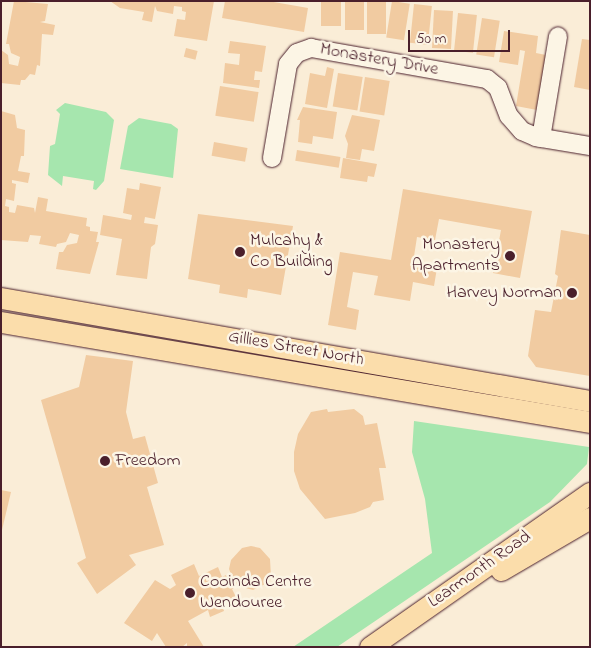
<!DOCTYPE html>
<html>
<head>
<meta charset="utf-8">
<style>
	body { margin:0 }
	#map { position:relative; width:591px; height:648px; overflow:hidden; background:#faedd7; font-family:"Indie Flower",sans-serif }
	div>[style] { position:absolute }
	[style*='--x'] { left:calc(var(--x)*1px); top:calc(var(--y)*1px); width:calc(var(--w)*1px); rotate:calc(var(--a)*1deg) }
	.green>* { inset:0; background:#a6e6ae }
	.building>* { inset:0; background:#f1cba1; transform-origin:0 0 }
	.roads { filter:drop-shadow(0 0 1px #4a1f2b) drop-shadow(0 0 1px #4a1f2b) }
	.minor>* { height:18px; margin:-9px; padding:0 9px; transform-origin:9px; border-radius:9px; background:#fcf5e5 }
	.major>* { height:21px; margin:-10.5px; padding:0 10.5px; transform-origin:10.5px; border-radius:10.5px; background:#fbddab }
	.dots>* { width:14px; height:14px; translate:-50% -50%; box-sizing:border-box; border:2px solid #fcf5e5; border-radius:50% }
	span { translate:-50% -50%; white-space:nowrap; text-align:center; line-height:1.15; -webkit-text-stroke:5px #fcf5e5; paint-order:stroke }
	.street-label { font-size:18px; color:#4a1f2b }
	.poi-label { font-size:18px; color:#4a1f2b }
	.left { translate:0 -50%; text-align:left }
	.right { translate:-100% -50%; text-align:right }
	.frame { position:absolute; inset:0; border:2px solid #4a1f2b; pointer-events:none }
	.scale { position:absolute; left:408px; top:30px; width:102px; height:22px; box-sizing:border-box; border:2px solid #4a1f2b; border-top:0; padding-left:6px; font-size:15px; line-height:18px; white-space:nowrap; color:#4a1f2b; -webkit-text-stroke:4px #fcf5e5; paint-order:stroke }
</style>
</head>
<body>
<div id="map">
	<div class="green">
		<i style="clip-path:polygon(65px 103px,106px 112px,114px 120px,104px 181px,96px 190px,93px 189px,94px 181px,63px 176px,62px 186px,48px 175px,50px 146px,55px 144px,60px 114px,56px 110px)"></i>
		<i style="clip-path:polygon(139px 118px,171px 124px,178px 129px,173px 178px,120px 169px,128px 126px)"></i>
		<i style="clip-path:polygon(414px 421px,589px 447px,587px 464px,550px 502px,337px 647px,293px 647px,432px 553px,425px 499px,412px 452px)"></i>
	</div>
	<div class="building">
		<i style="clip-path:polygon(14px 1px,48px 4px,45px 21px,40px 22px,55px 25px,53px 35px,42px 34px,40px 66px,37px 65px,35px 75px,30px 74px,25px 80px,21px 80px,20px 85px,1px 83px,1px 50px,8px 55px,9px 64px,18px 66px,20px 57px,11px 53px,9px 44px,6px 44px)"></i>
		<i style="clip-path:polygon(110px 1px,214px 1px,207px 41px,174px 36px,177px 19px,185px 20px,186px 12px,182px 11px,182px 7px,174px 6px,173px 14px,157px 11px,155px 6px,152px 22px,142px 20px,144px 12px,120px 8px)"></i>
		<i style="clip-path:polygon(225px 1px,268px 1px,308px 8px,304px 32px,222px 18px)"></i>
		<i style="left:321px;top:1px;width:20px;height:25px"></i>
		<i style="left:345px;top:1px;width:19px;height:29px"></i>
		<i style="left:367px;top:1px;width:19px;height:33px"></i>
		<i style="left:392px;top:1px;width:18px;height:37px;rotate:9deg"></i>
		<i style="left:414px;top:4px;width:18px;height:39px;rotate:6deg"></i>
		<i style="left:434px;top:10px;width:19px;height:38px;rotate:3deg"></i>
		<i style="left:458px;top:13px;width:19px;height:38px;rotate:6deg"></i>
		<i style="left:482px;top:18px;width:18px;height:37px;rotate:9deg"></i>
		<i style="clip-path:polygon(504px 31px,538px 36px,536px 53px,546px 55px,537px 110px,516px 106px,525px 51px,520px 50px,518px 65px,499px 62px)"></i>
		<i style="clip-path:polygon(582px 39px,590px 40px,590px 90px,574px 87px)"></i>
		<i style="clip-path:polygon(230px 41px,266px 46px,262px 72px,255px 71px,254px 80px,260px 80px,259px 88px,223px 83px,225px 63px,239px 65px,240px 54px,228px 53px)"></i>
		<i style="left:186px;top:48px;width:12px;height:9px;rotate:14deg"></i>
		<i style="clip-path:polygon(327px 67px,334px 69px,327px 108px,305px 104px,310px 73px,325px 76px)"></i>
		<i style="left:338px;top:73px;width:25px;height:34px;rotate:9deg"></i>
		<i style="left:365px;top:77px;width:25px;height:35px;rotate:9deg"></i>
		<i style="left:220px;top:86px;width:39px;height:30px;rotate:9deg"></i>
		<i style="clip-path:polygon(303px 107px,337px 112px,333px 139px,313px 136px,312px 144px,298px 142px,300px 120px,297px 120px)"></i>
		<i style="clip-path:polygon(1px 111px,15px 115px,17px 128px,25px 130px,24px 156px,21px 156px,18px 171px,30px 173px,28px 183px,12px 180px,12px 183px,16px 184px,14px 201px,6px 199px,5px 206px,9px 207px,9px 212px,15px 213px,17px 205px,34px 208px,35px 213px,38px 197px,48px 199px,46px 211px,87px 218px,86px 226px,90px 227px,90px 231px,98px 232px,96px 242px,99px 242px,90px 274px,56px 269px,59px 252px,63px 252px,67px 245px,77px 243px,79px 235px,70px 233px,66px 242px,57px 244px,56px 247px,39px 244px,41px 236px,30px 235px,28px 242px,1px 240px)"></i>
		<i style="clip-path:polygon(352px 115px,380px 120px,374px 151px,362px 149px,360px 160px,346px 158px,348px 144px,345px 136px)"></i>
		<i style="left:214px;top:142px;width:34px;height:14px;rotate:10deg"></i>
		<i style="left:297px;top:150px;width:44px;height:11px;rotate:9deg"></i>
		<i style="clip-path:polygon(343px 158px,377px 164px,374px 177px,368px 176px,367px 182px,340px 178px)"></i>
		<i style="clip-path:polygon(140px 183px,161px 187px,155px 219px,145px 217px,144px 223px,158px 225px,155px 244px,151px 247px,147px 279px,116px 275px,122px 239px,100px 235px,103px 215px,131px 220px,132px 215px,123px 213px,127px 188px,139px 190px)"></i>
		<i style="clip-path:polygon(403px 189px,532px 211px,520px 278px,493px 273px,501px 230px,439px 219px,435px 240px,417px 237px,413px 263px,437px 268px,434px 286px,413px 282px,410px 301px,374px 295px,378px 276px,353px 272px,347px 307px,359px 310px,356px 330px,328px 325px,340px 252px,391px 260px)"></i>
		<i style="clip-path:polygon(198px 214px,293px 226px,281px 295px,248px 289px,247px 298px,219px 293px,220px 285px,188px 279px)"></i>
		<i style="clip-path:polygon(561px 230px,590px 235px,590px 376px,536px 367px,528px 356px,535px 310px,551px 312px,558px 276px,555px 274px)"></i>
		<i style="clip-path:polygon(86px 355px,133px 361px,126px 412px,133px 439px,145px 436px,158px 483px,147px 487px,164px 545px,129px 555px,136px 565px,97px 594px,77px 563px,86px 558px,41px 400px,79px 387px)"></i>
		<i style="clip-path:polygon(327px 409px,328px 412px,354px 409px,363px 416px,365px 425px,377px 423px,386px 468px,379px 468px,384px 500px,373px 502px,370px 507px,355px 513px,325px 519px,300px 489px,294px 471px,294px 452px,298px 434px,311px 412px)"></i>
		<i style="clip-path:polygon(1px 490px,11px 492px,2px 530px,1px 530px)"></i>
		<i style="clip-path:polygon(251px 546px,260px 548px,270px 559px,271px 577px,265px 584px,253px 590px,238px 586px,232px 589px,236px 597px,222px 603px,224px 611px,210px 617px,208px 610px,188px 621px,204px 647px,187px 647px,187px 643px,182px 647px,166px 647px,157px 633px,152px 641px,124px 623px,155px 580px,170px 589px,176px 585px,171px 575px,194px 564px,199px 576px,218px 567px,222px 577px,226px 575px,229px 583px,234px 582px,229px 569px,231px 560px,242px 548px)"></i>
	</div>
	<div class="roads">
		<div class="minor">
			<i style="--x:541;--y:138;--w:103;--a:-80.5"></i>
			<i style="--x:272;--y:158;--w:95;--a:-80.3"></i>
			<i style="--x:288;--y:64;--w:14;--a:-51"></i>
			<i style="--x:297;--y:53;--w:15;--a:-20"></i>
			<i style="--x:311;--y:48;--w:179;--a:10"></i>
			<i style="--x:487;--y:79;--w:14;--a:39"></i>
			<i style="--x:498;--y:88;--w:30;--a:69"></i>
			<i style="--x:509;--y:116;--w:20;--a:49"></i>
			<i style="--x:522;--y:131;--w:15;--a:23"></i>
			<i style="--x:536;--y:137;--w:55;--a:9.5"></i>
		</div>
		<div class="major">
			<i style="--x:1;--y:298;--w:598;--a:9.92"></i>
			<i style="--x:1;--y:322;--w:597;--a:9.64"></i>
			<i style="--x:501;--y:570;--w:103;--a:-30.3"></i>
			<i style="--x:370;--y:647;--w:269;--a:-35"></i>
		</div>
	</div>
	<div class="dots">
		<i style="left:240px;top:252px;background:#4a1f2b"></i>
		<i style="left:510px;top:256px;background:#4a1f2b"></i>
		<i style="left:572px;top:293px;background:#4a1f2b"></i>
		<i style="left:105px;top:461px;background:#4a1f2b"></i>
		<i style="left:190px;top:593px;background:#4a1f2b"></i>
	</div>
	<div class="street-label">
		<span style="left:379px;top:60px;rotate:10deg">Monastery Drive</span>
		<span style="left:296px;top:349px;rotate:10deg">Gillies Street North</span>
		<span style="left:480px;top:570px;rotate:-35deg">Learmonth Road</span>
	</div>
	<div class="poi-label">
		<span class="left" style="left:250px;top:252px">Mulcahy &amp;<br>Co Building</span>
		<span class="right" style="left:500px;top:256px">Monastery<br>Apartments</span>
		<span class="right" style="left:562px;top:293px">Harvey Norman</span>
		<span class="left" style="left:115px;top:461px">Freedom</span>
		<span class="left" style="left:200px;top:593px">Cooinda Centre<br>Wendouree</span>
	</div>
	<div class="frame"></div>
	<div class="scale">50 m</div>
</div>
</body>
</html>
